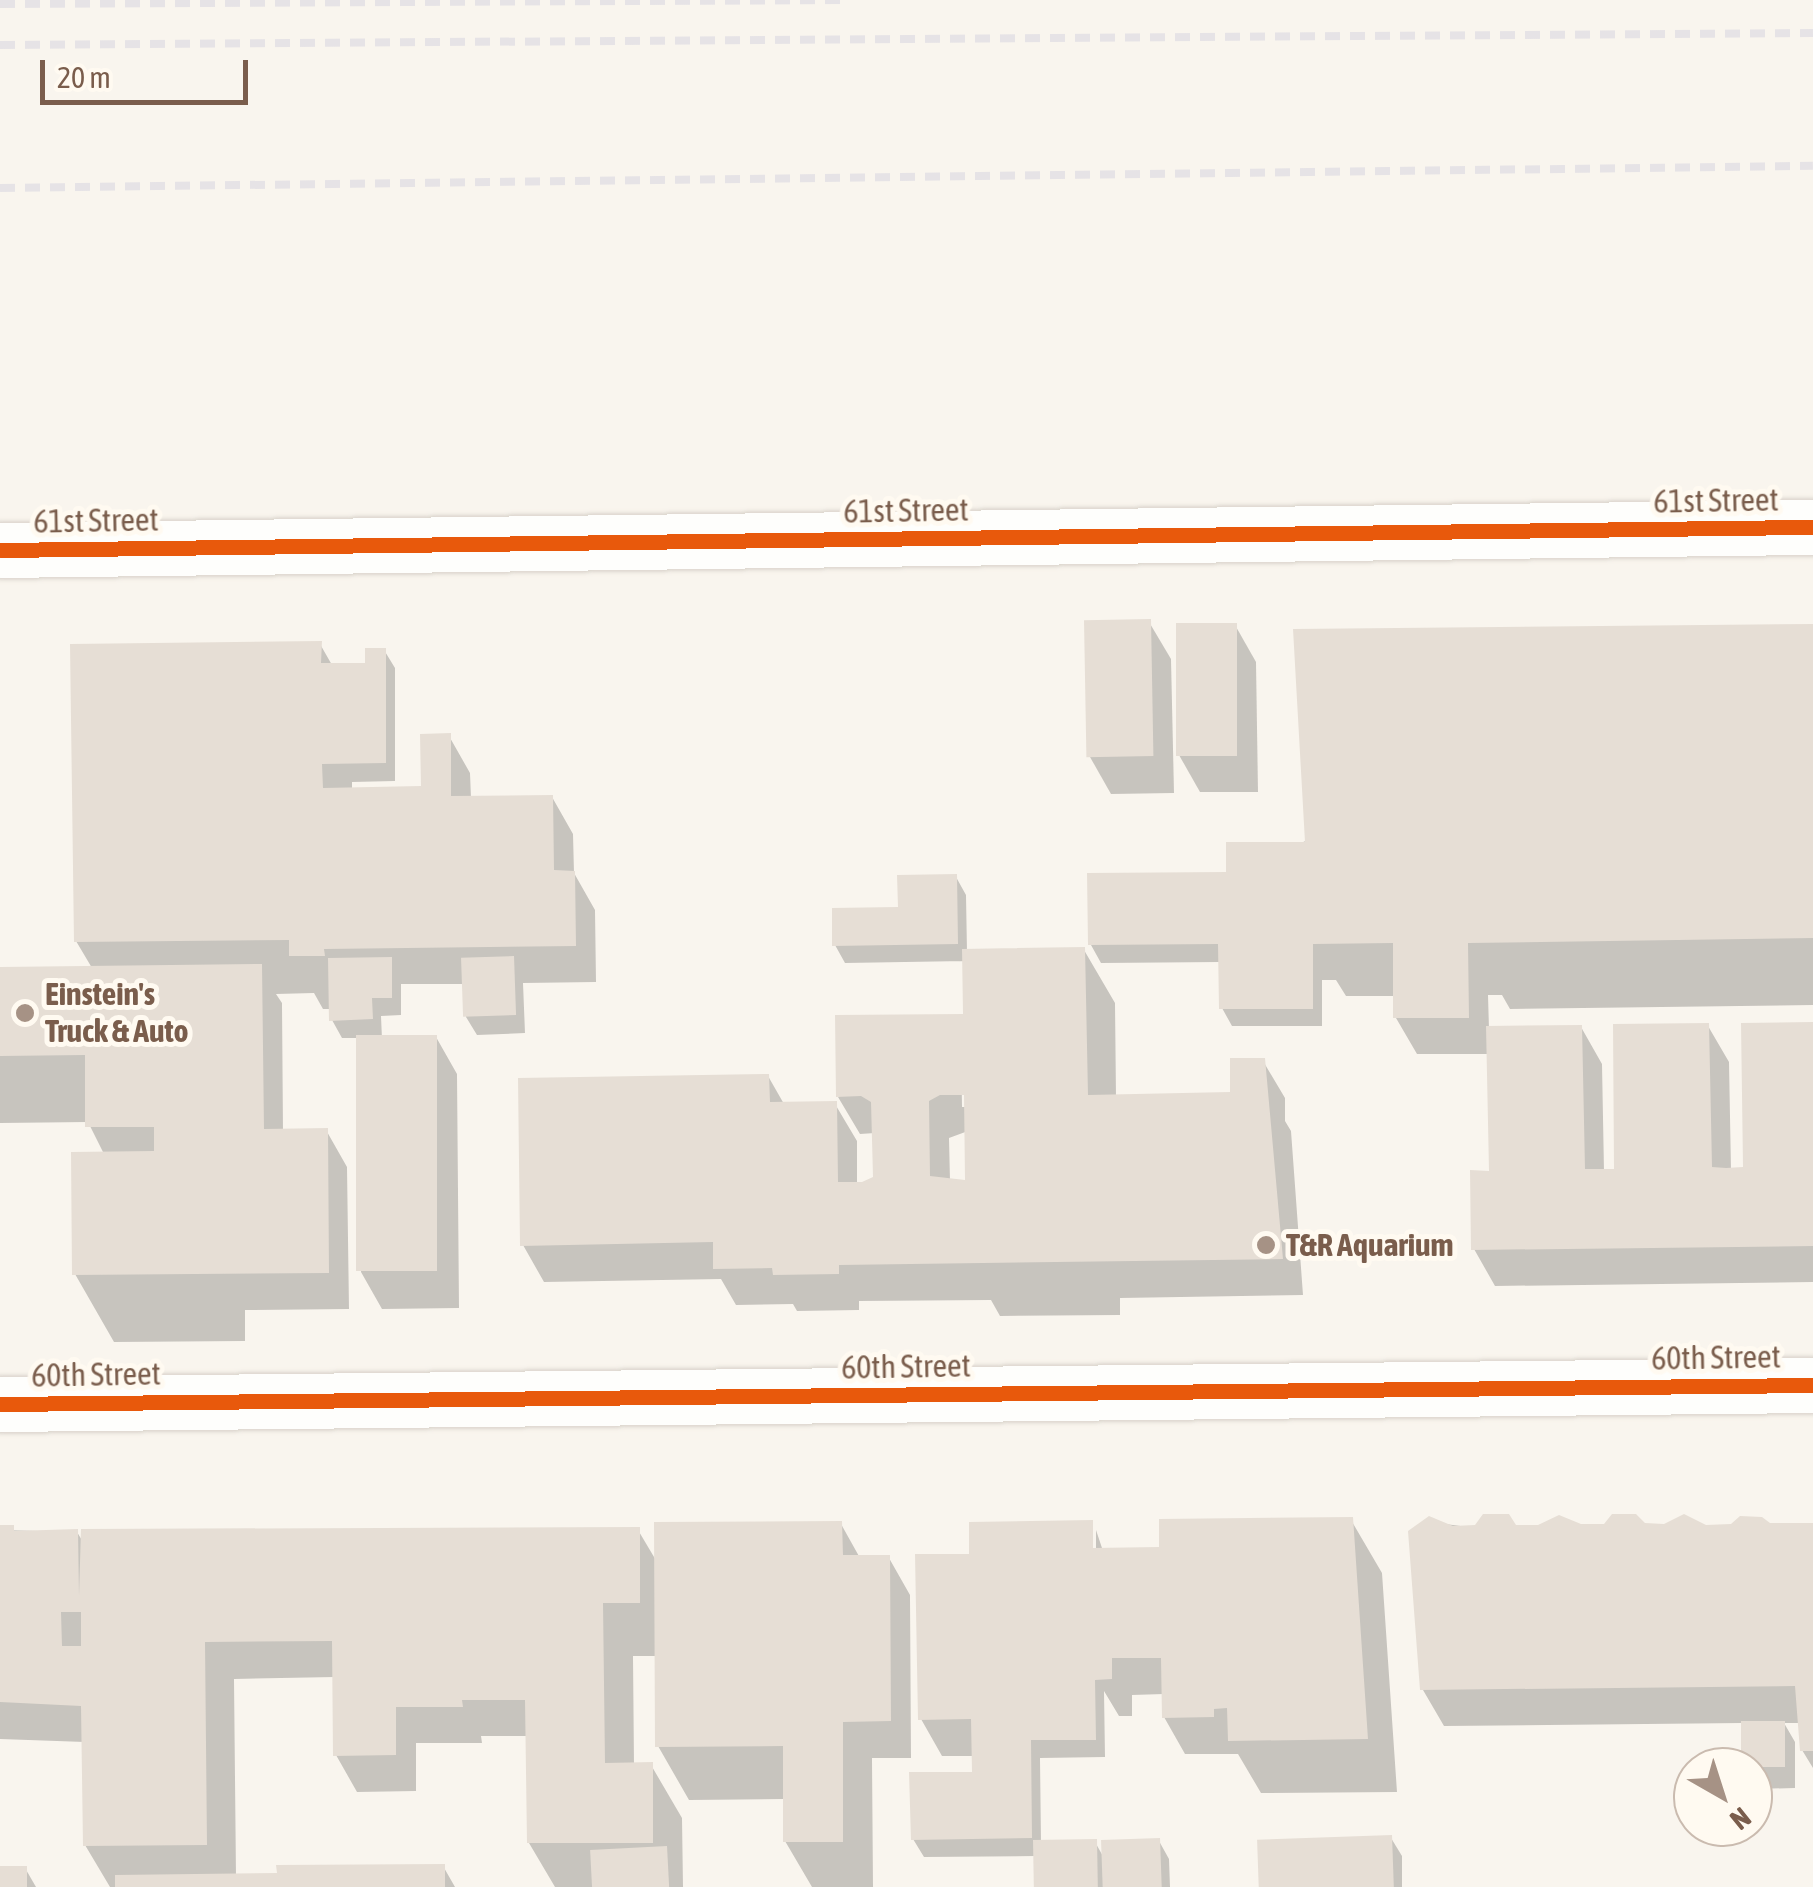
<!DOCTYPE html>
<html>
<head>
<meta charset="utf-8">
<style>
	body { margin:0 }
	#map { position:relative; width:1813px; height:1887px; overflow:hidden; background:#f9f5ee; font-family:"Asap Condensed",sans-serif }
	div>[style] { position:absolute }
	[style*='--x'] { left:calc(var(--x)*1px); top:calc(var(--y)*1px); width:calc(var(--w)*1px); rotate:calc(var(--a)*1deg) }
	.shadow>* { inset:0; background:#0003 }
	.building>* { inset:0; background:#e6ded5; transform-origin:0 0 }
	.roads { filter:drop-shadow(0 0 2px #d7d1c9) drop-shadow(0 0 2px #d7d1c9) }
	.minor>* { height:55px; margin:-27.5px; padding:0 27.5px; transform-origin:27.5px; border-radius:27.5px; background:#fefefc }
	.rail>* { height:8px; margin-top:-4px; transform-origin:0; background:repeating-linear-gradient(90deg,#e6e3e6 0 15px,transparent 0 25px) }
	.cycleway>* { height:15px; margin:-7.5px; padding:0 7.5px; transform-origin:7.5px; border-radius:7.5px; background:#e8590c }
	.dots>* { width:28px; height:28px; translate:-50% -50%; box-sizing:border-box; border:5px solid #fffaf1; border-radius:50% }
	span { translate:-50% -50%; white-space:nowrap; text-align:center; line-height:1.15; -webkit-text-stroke:10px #fffaf1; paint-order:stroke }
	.street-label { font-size:32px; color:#7a5d4c }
	.poi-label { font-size:32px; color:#7a5d4c; font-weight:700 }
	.left { translate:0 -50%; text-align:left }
	.north { position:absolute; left:1673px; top:1747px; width:100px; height:100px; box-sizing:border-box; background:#fffaf1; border:2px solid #cabbaf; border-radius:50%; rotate:141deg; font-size:28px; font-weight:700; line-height:40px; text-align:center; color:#7a5d4c }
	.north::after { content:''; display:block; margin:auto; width:35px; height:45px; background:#a69285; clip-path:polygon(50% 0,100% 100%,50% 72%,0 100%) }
	.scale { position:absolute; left:40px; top:60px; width:208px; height:45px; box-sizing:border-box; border:5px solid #7a5d4c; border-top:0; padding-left:12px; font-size:30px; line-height:35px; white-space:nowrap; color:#7a5d4c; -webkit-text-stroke:8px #fffaf1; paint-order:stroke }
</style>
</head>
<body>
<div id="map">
	<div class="shadow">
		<i style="clip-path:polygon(1149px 622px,1171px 659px,1174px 793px,1111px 794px,1090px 757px)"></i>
		<i style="clip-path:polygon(1235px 625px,1256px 662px,1258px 792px,1200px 792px,1179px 755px)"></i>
		<i style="clip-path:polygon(1813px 627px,1813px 1005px,1510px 1009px,1502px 995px,1488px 995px,1489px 1029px,1581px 1027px,1602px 1064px,1604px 1171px,1617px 1171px,1708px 1026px,1729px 1062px,1731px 1170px,1746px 1169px,1813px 1024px,1813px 1282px,1495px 1286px,1474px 1249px,1491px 1173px,1489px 1054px,1417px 1054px,1396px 1018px,1396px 996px,1346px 996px,1336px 980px,1322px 980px,1322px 1026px,1232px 1026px,1222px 1008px,1221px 962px,1101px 963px,1091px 945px,1225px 875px)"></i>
		<i style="clip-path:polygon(320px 644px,332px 665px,367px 665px,384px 650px,395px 668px,395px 781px,352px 782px,352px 790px,423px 789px,449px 736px,470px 773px,471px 798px,552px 797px,573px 834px,574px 873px,595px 910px,596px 982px,523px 983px,525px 1033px,477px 1035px,466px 1017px,465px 984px,401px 984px,401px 1015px,381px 1016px,382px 1039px,436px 1037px,457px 1074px,459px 1308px,382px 1309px,361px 1272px,358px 1038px,342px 1038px,332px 1020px,332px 1009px,323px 1009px,314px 993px,276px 994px,282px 1003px,283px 1131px,326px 1130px,347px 1167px,349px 1309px,245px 1310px,245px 1341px,114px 1342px,75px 1274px,104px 1154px,88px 1122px,0 1123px,0 969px,92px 968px,76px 941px)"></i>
		<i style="clip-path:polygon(evenodd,956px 877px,966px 895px,967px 952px,1084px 950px,1115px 1003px,1116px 1097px,1233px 1095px,1263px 1061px,1285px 1098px,1285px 1121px,1291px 1131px,1303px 1295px,1120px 1298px,1120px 1315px,1000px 1316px,991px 1300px,859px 1301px,859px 1310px,797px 1311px,793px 1304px,736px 1305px,721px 1279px,544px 1282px,523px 1245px,768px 1076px,784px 1104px,835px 1104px,857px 1141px,857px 1184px,876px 1179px,875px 1133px,860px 1134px,838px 1097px,966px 1016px,965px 961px,845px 963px,835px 945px,956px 877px,961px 1040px,967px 1107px,962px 1107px,961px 1040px,956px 877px,968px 1131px,968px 1191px,950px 1181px,949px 1138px,968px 1131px)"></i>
		<i style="clip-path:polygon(1351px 1520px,1382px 1573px,1397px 1792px,1261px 1793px,1238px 1754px,1185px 1754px,1164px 1717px,1164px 1694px,1132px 1695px,1132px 1716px,1119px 1716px,1104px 1691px,1105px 1757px,1040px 1758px,1041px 1843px,1095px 1842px,1104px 1858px,1159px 1841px,1169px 1859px,1170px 1887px,1036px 1887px,1036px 1856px,924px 1857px,913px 1839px,974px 1775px,974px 1756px,942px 1756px,921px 1719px,971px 1556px,1092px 1523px,1091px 1551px,1096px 1551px,1096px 1530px,1103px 1551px,1162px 1550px)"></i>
		<i style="clip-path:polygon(1422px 1521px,1476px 1528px,1813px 1526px,1813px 1768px,1802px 1750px,1802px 1723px,1784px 1723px,1795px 1742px,1795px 1788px,1754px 1789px,1743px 1723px,1444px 1726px,1423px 1690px)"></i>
		<i style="clip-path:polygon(841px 1524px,860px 1558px,889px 1558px,910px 1595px,911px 1758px,872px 1758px,873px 1887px,812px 1887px,785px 1841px,785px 1799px,689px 1800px,658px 1746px,657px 1656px,633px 1656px,634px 1765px,651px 1765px,682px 1818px,683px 1887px,555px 1887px,529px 1843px,529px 1736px,481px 1736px,482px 1743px,416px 1743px,416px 1791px,357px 1792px,336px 1755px,335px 1677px,234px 1679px,236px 1876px,443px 1866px,455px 1887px,110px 1887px,85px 1845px,85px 1742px,0 1739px,0 1530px,77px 1532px,83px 1542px,638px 1530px,657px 1562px)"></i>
		<i style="clip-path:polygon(1391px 1838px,1402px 1856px,1402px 1887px,1261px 1887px)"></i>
		<i style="clip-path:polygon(25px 1868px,36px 1887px,0 1887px,0 1869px)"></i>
	</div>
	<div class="building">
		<i style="left:1151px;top:619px;width:137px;height:67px;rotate:89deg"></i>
		<i style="left:1176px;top:623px;width:61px;height:133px"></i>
		<i style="clip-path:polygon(1813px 624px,1813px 938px,1468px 943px,1469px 1018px,1393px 1018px,1393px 943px,1313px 944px,1313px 1009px,1219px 1009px,1218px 944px,1088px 945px,1087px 873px,1226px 872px,1226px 842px,1305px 842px,1293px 629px)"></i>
		<i style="clip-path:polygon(322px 641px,321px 663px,365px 663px,365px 648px,386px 648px,386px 763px,322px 764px,323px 788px,421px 786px,420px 734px,451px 733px,451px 796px,553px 795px,554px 870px,575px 871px,576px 946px,324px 949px,325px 956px,289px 956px,289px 940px,74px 942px,70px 644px)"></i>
		<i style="clip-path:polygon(957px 874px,958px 944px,832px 946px,832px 908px,898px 907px,897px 875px)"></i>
		<i style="clip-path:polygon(evenodd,1085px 947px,1088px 1095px,1230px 1092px,1230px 1058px,1265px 1058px,1283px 1259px,839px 1265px,839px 1274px,773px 1275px,772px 1268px,713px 1269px,713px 1242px,520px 1246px,518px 1078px,769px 1074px,770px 1102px,837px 1101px,838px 1182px,862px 1182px,873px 1177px,871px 1102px,861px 1096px,836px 1097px,835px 1015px,963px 1014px,962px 949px,1085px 947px,940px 1095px,964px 1095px,965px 1180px,930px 1176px,929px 1101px,940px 1095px)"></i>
		<i style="left:514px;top:956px;width:59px;height:53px;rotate:88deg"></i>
		<i style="clip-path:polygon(392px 957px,392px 998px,372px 998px,373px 1019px,329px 1021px,328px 958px)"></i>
		<i style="clip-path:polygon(262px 964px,264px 1129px,328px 1128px,329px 1273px,72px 1275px,71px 1152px,154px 1151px,154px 1127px,85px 1127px,85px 1055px,0 1056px,0 967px)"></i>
		<i style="clip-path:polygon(1813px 1022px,1813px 1246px,1471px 1250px,1470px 1170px,1489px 1171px,1486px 1026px,1582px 1025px,1585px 1169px,1614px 1169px,1613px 1024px,1709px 1023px,1712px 1167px,1726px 1168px,1743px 1167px,1741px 1023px)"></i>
		<i style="left:437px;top:1035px;width:236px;height:81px;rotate:90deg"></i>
		<i style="clip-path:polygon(1483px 1514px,1509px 1514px,1516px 1525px,1538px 1525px,1559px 1515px,1581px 1524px,1604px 1524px,1612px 1514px,1636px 1514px,1645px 1523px,1664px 1524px,1684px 1514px,1706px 1525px,1731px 1524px,1740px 1516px,1762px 1517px,1770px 1523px,1813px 1523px,1813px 1751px,1800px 1751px,1795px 1686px,1420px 1690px,1408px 1531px,1429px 1516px,1453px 1526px,1475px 1525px)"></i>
		<i style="clip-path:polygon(1353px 1517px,1368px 1739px,1228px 1741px,1227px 1708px,1214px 1709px,1214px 1717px,1162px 1718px,1161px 1658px,1112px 1658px,1112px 1679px,1095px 1680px,1096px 1740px,1031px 1740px,1032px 1838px,911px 1840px,909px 1772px,972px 1772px,971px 1719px,918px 1720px,915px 1554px,969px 1554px,969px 1522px,1093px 1520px,1093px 1548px,1159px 1547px,1159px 1519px)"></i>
		<i style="clip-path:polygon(842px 1521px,843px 1555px,890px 1555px,891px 1721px,843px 1722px,843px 1842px,783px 1842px,783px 1746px,655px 1747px,654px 1522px)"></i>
		<i style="clip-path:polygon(evenodd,0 1525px,14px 1525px,14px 1531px,78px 1529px,79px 1596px,81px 1529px,640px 1527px,640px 1603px,603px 1603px,605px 1763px,653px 1762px,653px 1843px,527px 1843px,525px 1700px,462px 1700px,463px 1707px,396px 1707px,396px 1755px,333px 1756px,332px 1641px,205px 1642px,207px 1845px,83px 1846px,81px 1706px,0 1702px,0 1525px,61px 1612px,81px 1612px,81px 1646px,62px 1646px,61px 1612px)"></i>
		<i style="left:1741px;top:1721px;width:44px;height:46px"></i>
		<i style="left:1392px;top:1835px;width:52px;height:135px;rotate:88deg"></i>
		<i style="left:1160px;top:1838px;width:49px;height:59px;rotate:88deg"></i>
		<i style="left:1097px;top:1839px;width:48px;height:64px;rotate:89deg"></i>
		<i style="left:667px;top:1846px;width:41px;height:77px;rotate:87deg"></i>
		<i style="clip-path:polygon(445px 1864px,445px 1887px,115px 1887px,115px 1875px,277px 1873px,276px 1865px)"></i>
		<i style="left:0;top:1866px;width:27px;height:21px"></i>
	</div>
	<div class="roads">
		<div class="minor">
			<i style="--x:0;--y:550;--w:1813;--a:-0.73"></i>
			<i style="--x:0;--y:1404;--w:1813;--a:-0.6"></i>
		</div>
	</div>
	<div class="rail">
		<i style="--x:0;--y:4;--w:844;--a:-0.27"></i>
		<i style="--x:0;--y:45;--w:1813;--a:-0.38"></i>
		<i style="--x:0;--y:188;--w:1813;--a:-0.7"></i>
	</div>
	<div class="cycleway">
		<i style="--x:0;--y:550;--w:1813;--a:-0.73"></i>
		<i style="--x:0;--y:1404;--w:1813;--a:-0.6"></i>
	</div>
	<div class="dots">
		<i style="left:25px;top:1013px;background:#a69285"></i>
		<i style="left:1266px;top:1245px;background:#a69285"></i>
	</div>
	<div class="street-label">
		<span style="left:1716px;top:501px;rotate:-1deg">61st Street</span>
		<span style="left:906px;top:511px;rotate:-1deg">61st Street</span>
		<span style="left:96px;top:521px;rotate:-1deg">61st Street</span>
		<span style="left:1716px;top:1358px;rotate:-1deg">60th Street</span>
		<span style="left:906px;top:1367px;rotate:-1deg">60th Street</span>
		<span style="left:96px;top:1375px;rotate:-1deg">60th Street</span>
	</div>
	<div class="poi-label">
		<span class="left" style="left:45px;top:1013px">Einstein's<br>Truck &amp; Auto</span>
		<span class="left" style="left:1286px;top:1245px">T&amp;R Aquarium</span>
	</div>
	<div class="north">N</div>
	<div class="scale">20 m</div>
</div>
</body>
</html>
